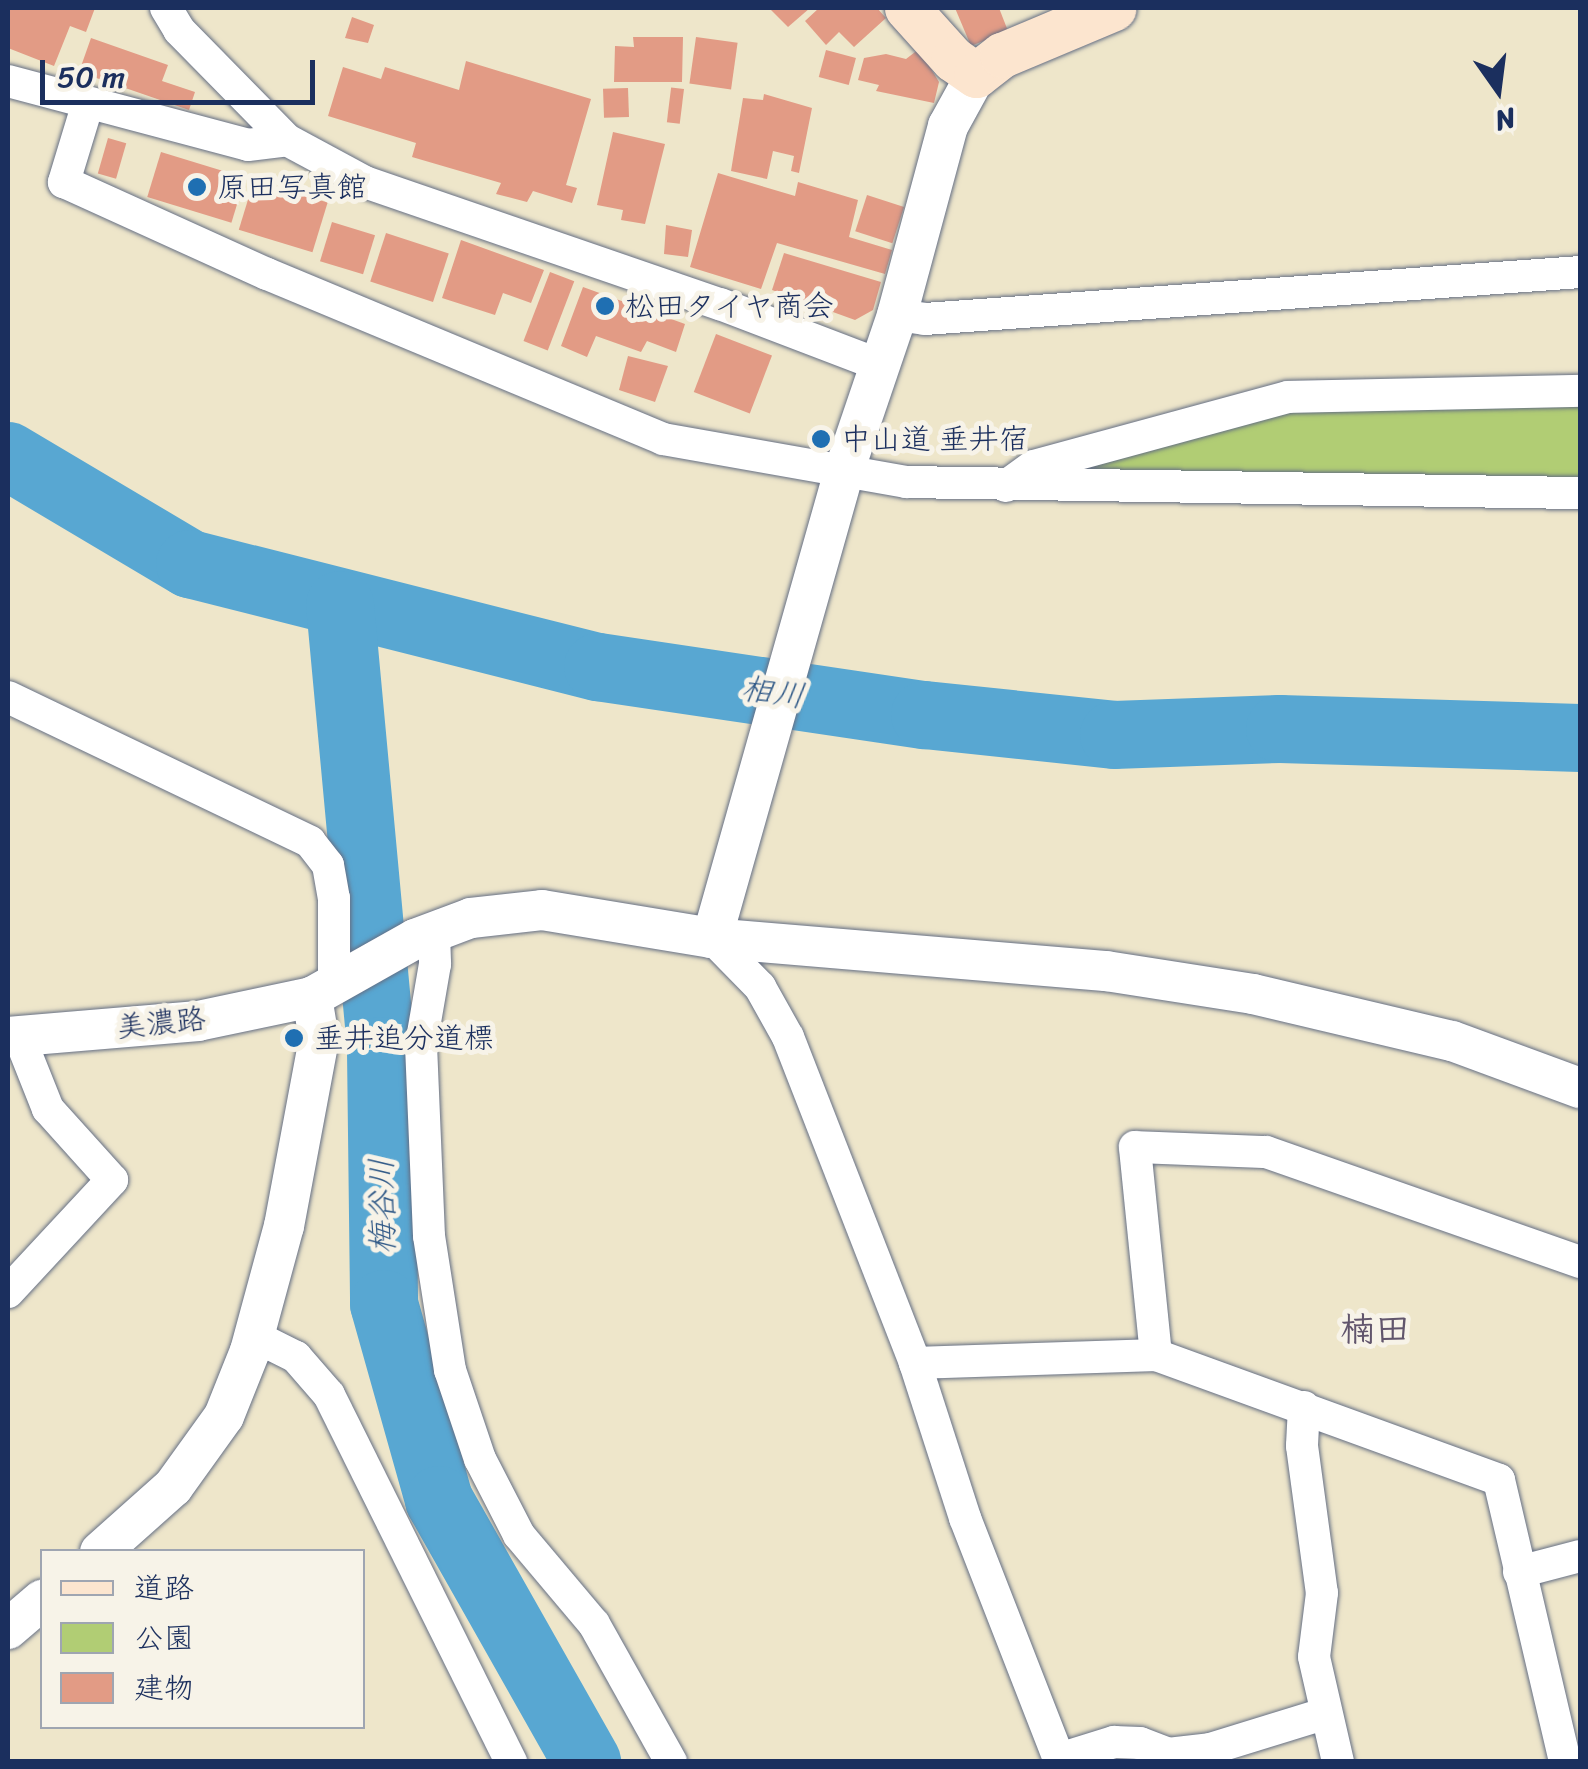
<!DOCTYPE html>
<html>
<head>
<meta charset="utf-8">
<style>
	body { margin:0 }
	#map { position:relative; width:1588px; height:1769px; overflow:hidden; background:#eee6ca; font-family:Sriracha,"Klee One",sans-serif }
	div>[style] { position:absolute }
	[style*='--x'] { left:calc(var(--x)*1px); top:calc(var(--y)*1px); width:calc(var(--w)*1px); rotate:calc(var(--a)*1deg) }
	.green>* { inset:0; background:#b1cd74 }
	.river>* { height:68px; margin:-34px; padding:0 34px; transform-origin:34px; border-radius:34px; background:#58a7d2 }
	.building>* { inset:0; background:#e29b85; transform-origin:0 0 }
	.roads { filter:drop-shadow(0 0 2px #656f84) drop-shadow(0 0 2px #656f84) }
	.minor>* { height:32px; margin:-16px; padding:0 16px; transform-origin:16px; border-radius:16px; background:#fff }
	.tertiary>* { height:40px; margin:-20px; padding:0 20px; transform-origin:20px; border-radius:20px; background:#fff }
	.secondary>* { height:45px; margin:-22.5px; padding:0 22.5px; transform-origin:22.5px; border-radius:22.5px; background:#fce5cf }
	.dots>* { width:28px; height:28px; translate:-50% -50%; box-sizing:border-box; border:5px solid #f7f3e8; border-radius:50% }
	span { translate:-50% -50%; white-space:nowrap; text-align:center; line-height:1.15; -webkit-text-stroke:10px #f7f3e8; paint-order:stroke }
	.poi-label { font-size:30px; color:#1b2f5e }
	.left { translate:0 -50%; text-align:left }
	.street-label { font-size:30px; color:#1b2f5e }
	.water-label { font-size:32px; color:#305987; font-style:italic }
	.quarter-label { font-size:35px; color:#61556c; font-weight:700 }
	.frame { position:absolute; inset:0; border:10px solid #1b2f5e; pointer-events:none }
	.legend { position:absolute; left:40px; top:1549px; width:325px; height:180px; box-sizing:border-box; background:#f7f3e8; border:2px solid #9fa5b1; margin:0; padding:12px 18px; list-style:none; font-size:30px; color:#1b2f5e }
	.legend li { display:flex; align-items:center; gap:20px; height:50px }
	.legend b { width:50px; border:2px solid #9fa5b1 }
	.north { position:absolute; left:1448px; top:40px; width:100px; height:100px; -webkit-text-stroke:8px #f7f3e8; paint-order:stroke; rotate:166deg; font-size:28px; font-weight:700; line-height:40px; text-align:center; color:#1b2f5e }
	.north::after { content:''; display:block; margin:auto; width:35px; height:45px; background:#1b2f5e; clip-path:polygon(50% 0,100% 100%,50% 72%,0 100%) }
	.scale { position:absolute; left:40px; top:60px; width:275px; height:45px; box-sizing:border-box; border:5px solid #1b2f5e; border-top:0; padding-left:12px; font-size:30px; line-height:35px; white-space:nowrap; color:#1b2f5e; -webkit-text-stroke:8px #f7f3e8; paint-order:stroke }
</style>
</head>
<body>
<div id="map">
	<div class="green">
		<i style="clip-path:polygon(1580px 397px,1580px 484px,1050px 476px,1297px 401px)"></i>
	</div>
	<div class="river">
		<i style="--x:8;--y:456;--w:212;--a:30.7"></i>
		<i style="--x:190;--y:564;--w:421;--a:14.2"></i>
		<i style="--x:598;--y:667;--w:331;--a:8.4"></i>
		<i style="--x:925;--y:715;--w:190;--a:6"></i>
		<i style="--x:1114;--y:735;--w:166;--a:-2.1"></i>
		<i style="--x:1280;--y:729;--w:300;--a:1.7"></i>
		<i style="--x:340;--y:605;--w:448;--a:84.7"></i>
		<i style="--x:381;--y:1051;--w:253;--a:89.3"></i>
		<i style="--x:384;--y:1304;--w:204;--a:74.3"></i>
		<i style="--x:439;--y:1500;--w:301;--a:60.5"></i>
	</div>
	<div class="building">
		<i style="clip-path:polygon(8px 8px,95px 8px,86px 32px,70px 26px,54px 66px,8px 48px)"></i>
		<i style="clip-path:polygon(769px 8px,810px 8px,788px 27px)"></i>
		<i style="clip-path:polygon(819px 8px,877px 8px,886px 18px,854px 47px,839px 32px,826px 45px,805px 21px)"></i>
		<i style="clip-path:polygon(955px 8px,999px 8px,1008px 31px,971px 46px)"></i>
		<i style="clip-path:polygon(352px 17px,374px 25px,368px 43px,345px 38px)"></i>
		<i style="clip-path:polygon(633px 37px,683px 37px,682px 82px,614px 82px,615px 46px,634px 47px)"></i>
		<i style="left:696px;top:37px;width:42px;height:47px;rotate:8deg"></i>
		<i style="clip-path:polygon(91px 38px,168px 65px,162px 81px,195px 92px,189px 110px,79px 72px)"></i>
		<i style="clip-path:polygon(919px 49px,939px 82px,934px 103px,876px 91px,879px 85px,858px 80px,864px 58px,886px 54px,906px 59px)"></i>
		<i style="left:826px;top:50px;width:31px;height:28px;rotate:15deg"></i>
		<i style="clip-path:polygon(466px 61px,591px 99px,566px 185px,577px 188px,572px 203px,533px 191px,527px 202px,496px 194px,501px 183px,412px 157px,416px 143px,328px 116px,343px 67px,381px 79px,385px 67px,459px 90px)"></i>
		<i style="left:628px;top:88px;width:29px;height:25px;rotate:88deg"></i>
		<i style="left:684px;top:89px;width:35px;height:13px;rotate:97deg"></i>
		<i style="clip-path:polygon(764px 94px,812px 108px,799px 173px,791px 171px,794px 156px,773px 151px,767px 179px,731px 171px,743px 98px,763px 100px)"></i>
		<i style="clip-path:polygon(613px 132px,665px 144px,645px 224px,621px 220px,623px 210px,597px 205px)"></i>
		<i style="left:108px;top:138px;width:19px;height:37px;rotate:16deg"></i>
		<i style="left:161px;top:152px;width:88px;height:47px;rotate:17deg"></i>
		<i style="clip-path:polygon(718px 173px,795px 196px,798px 182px,858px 200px,849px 237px,892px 250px,885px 274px,777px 243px,761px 289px,690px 267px)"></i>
		<i style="left:254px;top:180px;width:77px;height:52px;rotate:17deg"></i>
		<i style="left:867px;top:195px;width:39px;height:38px;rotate:18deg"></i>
		<i style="left:332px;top:222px;width:45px;height:41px;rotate:17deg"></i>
		<i style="clip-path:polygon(666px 225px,692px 230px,688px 257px,664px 254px)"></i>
		<i style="left:386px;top:233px;width:66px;height:51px;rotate:18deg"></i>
		<i style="clip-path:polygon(461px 240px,544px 270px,531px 303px,503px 293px,495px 315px,442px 298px)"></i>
		<i style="clip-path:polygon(784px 253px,881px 282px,873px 310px,855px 320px,772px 290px)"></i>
		<i style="left:550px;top:272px;width:26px;height:74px;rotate:21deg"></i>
		<i style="clip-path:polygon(583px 287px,685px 324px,676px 352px,647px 341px,641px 352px,596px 336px,587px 357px,561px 346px)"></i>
		<i style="left:716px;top:334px;width:60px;height:62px;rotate:21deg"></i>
		<i style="clip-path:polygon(628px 356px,668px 366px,655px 402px,619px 390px)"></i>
	</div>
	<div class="roads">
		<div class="minor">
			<i style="--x:166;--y:8;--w:26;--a:59"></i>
			<i style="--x:179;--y:30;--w:154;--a:45.5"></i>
			<i style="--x:287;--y:140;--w:89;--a:28.3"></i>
			<i style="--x:365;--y:182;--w:375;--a:19"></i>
			<i style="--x:720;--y:304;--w:171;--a:20.9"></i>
			<i style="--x:8;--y:81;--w:248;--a:14.9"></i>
			<i style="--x:248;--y:145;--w:39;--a:-7"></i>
			<i style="--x:88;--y:103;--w:83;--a:106.9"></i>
			<i style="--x:64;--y:182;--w:223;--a:24.4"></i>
			<i style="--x:267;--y:274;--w:429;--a:22.6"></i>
			<i style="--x:663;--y:439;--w:247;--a:10"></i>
			<i style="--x:906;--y:482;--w:674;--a:0.94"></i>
			<i style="--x:897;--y:315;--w:28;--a:8"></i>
			<i style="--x:925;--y:319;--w:657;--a:-4.1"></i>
			<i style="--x:1006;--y:486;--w:34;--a:-36"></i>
			<i style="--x:1034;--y:466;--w:263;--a:-15.2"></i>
			<i style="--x:1288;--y:397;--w:292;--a:-1.2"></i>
			<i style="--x:8;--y:697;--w:335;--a:25.6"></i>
			<i style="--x:310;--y:842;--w:29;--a:52"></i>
			<i style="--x:328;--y:865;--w:34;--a:80"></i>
			<i style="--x:334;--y:898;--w:89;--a:90"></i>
			<i style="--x:434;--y:933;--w:31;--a:88"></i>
			<i style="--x:435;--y:964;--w:82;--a:99.8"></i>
			<i style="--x:421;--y:1045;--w:191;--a:87.6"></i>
			<i style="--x:429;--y:1236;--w:136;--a:81.1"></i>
			<i style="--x:450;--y:1370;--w:94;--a:71.4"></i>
			<i style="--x:480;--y:1459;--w:85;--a:62.8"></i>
			<i style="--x:519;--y:1535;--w:116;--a:49.9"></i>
			<i style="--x:594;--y:1624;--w:158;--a:60.8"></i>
			<i style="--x:712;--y:938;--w:69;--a:45.6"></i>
			<i style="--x:760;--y:987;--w:57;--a:60.8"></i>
			<i style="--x:788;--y:1037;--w:350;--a:68.7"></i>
			<i style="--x:915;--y:1363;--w:163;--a:72.1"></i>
			<i style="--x:965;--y:1518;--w:262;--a:68.7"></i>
			<i style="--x:8;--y:1292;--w:153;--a:-47.1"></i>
			<i style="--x:112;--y:1180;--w:96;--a:-132"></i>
			<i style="--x:48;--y:1109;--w:79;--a:-111.7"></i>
			<i style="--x:254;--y:1336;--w:47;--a:26.6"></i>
			<i style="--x:296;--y:1357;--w:50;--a:49"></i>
			<i style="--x:329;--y:1395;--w:410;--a:63.6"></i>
			<i style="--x:1156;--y:1355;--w:209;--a:-95.8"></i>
			<i style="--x:1135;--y:1147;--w:131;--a:2.2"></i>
			<i style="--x:1266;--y:1152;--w:333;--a:19.3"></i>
			<i style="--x:915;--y:1363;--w:241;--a:-1.9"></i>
			<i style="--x:1156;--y:1355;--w:365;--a:20"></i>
			<i style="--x:1499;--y:1480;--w:290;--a:76.8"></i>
			<i style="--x:1304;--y:1407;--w:39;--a:93"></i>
			<i style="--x:1302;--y:1446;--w:148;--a:82.3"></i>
			<i style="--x:1322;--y:1593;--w:64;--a:97.1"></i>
			<i style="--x:1314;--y:1657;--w:108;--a:77.1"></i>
			<i style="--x:1519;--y:1572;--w:63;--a:-14.7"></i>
			<i style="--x:1059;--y:1759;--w:58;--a:-17.2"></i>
			<i style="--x:1114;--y:1742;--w:26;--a:2"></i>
			<i style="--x:1140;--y:1743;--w:30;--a:21"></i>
			<i style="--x:1168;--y:1754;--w:42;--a:-6.8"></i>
			<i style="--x:1210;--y:1749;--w:119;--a:-17.1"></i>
		</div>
		<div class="tertiary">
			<i style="--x:712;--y:938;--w:485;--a:-74.2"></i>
			<i style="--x:844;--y:471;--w:165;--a:-71.2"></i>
			<i style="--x:897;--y:315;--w:196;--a:-74.9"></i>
			<i style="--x:948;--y:126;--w:58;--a:-61.2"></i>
			<i style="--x:8;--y:1037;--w:191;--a:-4.8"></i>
			<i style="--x:198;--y:1021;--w:116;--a:-11.9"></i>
			<i style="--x:312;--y:997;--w:118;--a:-29.4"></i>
			<i style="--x:415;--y:939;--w:60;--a:-20.6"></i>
			<i style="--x:471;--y:918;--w:71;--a:-6.4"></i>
			<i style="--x:542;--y:910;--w:172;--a:9.4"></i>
			<i style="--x:712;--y:938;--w:395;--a:4.8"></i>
			<i style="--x:1106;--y:971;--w:149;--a:8.9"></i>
			<i style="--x:1253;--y:994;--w:204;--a:13.3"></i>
			<i style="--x:1452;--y:1041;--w:136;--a:20.2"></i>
			<i style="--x:100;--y:1552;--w:98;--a:-41.7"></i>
			<i style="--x:173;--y:1487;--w:87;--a:-54.3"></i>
			<i style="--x:224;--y:1416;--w:70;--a:-68.2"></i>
			<i style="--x:250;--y:1351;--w:130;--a:-74.8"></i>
			<i style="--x:284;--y:1226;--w:190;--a:-79.4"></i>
			<i style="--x:319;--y:1039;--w:43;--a:-99.5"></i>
			<i style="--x:8;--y:1629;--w:45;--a:-40.5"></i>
		</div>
		<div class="secondary">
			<i style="--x:907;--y:8;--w:69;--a:48"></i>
			<i style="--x:953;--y:59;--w:28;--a:35"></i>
			<i style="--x:976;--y:75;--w:33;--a:-38"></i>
			<i style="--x:1002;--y:55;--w:121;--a:-22.8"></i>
		</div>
	</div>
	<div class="dots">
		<i style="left:197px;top:187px;background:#1f6fb2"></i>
		<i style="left:605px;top:306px;background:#1f6fb2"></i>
		<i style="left:821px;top:439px;background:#1f6fb2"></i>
		<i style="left:294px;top:1038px;background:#1f6fb2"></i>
	</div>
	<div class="poi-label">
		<span class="left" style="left:217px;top:187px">原田写真館</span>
		<span class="left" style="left:625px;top:306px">松田タイヤ商会</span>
		<span class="left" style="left:841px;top:439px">中山道 垂井宿</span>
		<span class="left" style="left:314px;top:1038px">垂井追分道標</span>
	</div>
	<div class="street-label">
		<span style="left:161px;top:1023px;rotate:-6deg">美濃路</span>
	</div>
	<div class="water-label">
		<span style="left:773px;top:693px;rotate:8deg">相川</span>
		<span style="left:383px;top:1206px;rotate:-91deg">梅谷川</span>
	</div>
	<div class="quarter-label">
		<span style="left:1375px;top:1329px">楠田</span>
	</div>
	<div class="frame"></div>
	<ul class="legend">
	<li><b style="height:12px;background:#fce5cf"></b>道路</li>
	<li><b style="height:28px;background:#b1cd74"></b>公園</li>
	<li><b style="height:28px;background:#e29b85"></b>建物</li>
	</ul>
	<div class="north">N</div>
	<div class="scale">50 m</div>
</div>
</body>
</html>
